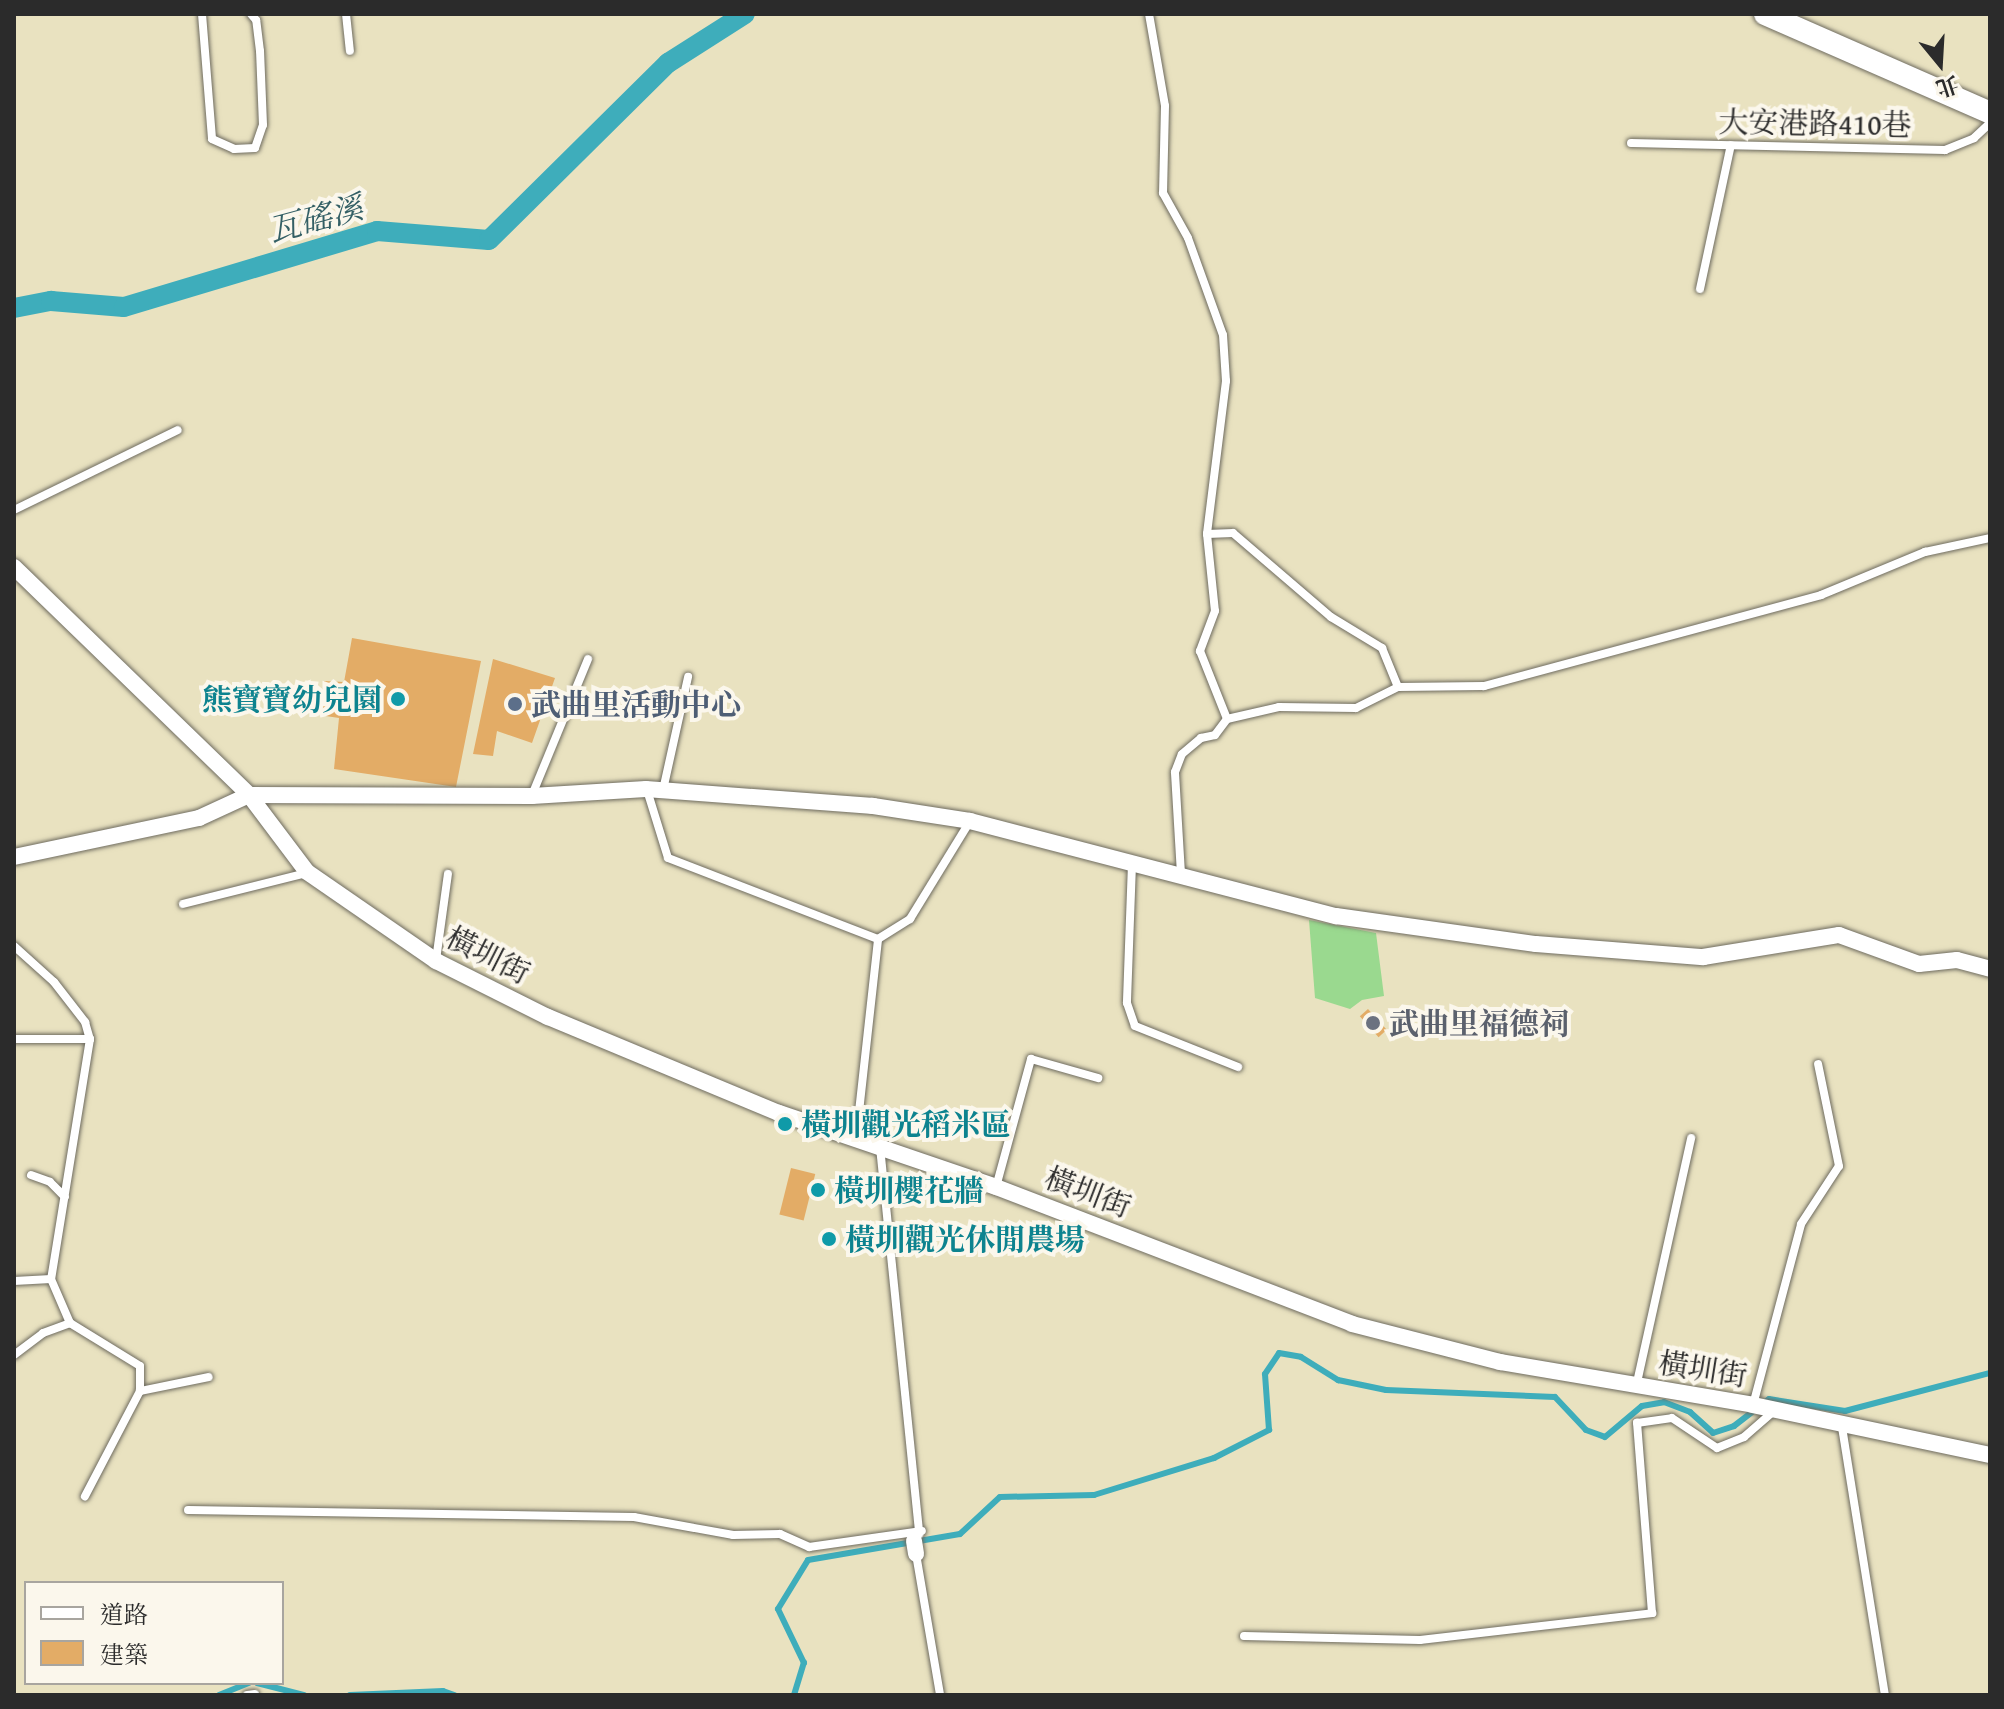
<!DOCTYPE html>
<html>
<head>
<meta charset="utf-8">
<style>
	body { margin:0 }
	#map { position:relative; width:2004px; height:1709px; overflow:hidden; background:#e9e2c0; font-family:"Gentium Book Plus","Noto Serif TC",serif }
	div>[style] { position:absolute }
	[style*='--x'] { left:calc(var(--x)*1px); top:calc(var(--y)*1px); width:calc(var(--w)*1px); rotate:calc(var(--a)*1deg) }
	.green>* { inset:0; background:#9ad98f }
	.stream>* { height:6px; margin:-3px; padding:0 3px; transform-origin:3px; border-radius:3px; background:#3eadbb }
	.canal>* { height:20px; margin:-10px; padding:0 10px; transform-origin:10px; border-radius:10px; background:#3eadbb }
	.building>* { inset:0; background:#e3ac66; transform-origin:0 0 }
	.roads { filter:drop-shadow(0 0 2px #6e6b5f) drop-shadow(0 0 2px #6e6b5f) }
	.lane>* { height:8px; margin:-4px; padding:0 4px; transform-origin:4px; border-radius:4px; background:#fff }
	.street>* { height:16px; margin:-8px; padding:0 8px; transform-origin:8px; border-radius:8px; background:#fff }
	.secondary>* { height:22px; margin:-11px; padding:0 11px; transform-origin:11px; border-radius:11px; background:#fff }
	.dots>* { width:22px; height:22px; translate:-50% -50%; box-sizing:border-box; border:4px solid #fbf7ec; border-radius:50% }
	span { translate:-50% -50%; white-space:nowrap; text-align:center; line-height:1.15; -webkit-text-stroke:8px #fbf7ec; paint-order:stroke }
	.street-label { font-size:30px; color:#2b2b2b }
	.culture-label { font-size:30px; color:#0d838f; font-weight:700 }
	.right { translate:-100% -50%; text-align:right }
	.left { translate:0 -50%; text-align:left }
	.service-label { font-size:30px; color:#4e5e75; font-weight:700 }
	.worship-label { font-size:30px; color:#5b616d; font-weight:700 }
	.water-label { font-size:32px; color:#335f65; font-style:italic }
	.frame { position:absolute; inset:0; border:16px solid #2b2b2b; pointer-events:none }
	.legend { position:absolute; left:24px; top:1581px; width:260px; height:104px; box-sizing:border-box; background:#fbf7ec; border:2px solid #a8a59f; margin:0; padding:10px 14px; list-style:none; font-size:24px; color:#2b2b2b }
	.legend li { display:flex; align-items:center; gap:16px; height:40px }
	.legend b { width:40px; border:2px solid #a8a59f }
	.north { position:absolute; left:1900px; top:24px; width:80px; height:80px; -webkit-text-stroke:6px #fbf7ec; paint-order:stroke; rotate:162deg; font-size:22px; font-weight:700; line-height:32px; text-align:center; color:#2b2b2b }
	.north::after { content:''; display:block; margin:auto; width:28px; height:36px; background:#2b2b2b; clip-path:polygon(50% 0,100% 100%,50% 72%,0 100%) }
</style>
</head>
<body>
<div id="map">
	<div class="green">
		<i style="clip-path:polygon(1309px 920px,1376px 933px,1384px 996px,1362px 1000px,1350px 1009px,1315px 998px)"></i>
	</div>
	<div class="stream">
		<i style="--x:257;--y:1683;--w:49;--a:14.3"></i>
		<i style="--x:219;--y:1695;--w:32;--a:-22"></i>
		<i style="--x:350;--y:1695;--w:93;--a:-2.5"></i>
		<i style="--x:443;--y:1691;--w:12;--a:20"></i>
		<i style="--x:794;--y:1695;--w:34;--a:-73"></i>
		<i style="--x:804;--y:1663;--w:60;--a:-115.7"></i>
		<i style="--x:778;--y:1609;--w:57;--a:-58.5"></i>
		<i style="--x:808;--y:1560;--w:154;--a:-9.7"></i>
		<i style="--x:960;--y:1534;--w:54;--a:-42.8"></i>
		<i style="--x:1000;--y:1497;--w:94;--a:-1.2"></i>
		<i style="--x:1094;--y:1495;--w:126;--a:-17.1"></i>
		<i style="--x:1214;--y:1458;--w:62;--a:-27"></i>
		<i style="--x:1269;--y:1430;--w:56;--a:-94.1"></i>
		<i style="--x:1265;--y:1374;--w:25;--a:-56"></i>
		<i style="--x:1279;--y:1353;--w:22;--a:10"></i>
		<i style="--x:1301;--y:1357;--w:44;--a:31.9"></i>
		<i style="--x:1338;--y:1380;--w:49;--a:11.8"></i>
		<i style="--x:1386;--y:1390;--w:169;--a:2.4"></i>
		<i style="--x:1555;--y:1397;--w:45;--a:46.8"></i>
		<i style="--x:1586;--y:1430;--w:20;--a:20"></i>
		<i style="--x:1605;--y:1437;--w:48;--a:-40"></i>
		<i style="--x:1642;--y:1406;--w:22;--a:-10"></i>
		<i style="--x:1664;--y:1402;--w:28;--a:21"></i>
		<i style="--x:1690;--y:1412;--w:31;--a:42"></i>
		<i style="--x:1713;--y:1433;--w:22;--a:-18"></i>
		<i style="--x:1734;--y:1426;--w:44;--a:-37.6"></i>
		<i style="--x:1769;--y:1399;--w:77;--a:9"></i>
		<i style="--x:1845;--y:1411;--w:150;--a:-14.7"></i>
	</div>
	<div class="canal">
		<i style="--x:14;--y:308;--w:38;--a:-11"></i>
		<i style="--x:51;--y:301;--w:73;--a:4.7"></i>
		<i style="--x:124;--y:307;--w:264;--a:-16.7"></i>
		<i style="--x:377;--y:231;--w:112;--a:4.6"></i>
		<i style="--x:489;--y:240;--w:252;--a:-44.7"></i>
		<i style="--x:668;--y:63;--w:91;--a:-32.5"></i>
	</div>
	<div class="building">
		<i style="clip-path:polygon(352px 638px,481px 661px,456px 787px,334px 769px,339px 718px,319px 715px,324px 681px,344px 682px)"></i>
		<i style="clip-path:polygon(493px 659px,555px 678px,532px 743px,497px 731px,493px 756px,473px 754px)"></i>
		<i style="left:1368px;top:1009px;width:28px;height:11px;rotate:48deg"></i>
		<i style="left:791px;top:1168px;width:25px;height:48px;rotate:14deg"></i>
	</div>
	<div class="roads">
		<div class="lane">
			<i style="--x:202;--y:14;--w:125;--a:85.4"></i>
			<i style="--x:212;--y:139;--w:24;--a:24"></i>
			<i style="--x:234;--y:149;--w:21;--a:-3"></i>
			<i style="--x:255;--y:148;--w:24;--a:-71"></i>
			<i style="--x:263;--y:125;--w:74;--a:-92.3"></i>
			<i style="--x:260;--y:51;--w:31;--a:-97"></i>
			<i style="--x:256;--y:20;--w:8;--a:-130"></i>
			<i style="--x:346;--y:14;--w:37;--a:84"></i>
			<i style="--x:1149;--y:14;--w:93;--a:80.1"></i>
			<i style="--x:1165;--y:106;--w:87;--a:91.3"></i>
			<i style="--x:1163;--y:193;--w:51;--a:60.9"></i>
			<i style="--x:1188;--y:238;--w:103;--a:70.2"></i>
			<i style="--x:1223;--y:335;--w:46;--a:86.3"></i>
			<i style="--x:1226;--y:381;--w:154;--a:97.1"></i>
			<i style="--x:1207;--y:534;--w:77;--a:84.1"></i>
			<i style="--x:1215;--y:611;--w:43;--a:110.6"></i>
			<i style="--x:1200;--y:651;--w:73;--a:68.3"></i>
			<i style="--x:1631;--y:143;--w:314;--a:1.3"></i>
			<i style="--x:1945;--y:150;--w:31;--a:-22"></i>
			<i style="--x:1974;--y:138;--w:22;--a:-43"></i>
			<i style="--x:1700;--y:289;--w:147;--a:-77.9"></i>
			<i style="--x:14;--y:510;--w:182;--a:-26"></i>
			<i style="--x:1207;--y:534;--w:26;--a:-2"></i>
			<i style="--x:1233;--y:533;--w:129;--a:40.6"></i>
			<i style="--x:1331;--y:617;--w:60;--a:31.3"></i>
			<i style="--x:1382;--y:648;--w:42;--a:67.7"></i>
			<i style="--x:647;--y:790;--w:71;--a:72.8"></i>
			<i style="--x:668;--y:858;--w:225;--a:21.1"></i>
			<i style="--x:663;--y:790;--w:116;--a:-77.5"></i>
			<i style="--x:532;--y:795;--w:147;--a:-67.6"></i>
			<i style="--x:1132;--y:864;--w:139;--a:92.1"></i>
			<i style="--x:1127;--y:1003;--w:24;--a:71"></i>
			<i style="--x:1135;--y:1026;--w:111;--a:21.7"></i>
			<i style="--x:1181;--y:874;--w:102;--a:-93.4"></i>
			<i style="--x:1175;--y:772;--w:19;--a:-69"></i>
			<i style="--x:1182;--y:754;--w:25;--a:-40"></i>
			<i style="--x:1201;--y:738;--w:14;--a:-12"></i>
			<i style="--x:1215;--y:735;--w:20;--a:-53"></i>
			<i style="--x:1227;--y:719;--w:53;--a:-13"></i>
			<i style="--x:1279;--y:707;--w:77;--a:0.7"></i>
			<i style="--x:1356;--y:708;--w:47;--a:-26.6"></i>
			<i style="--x:1398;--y:687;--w:86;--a:-0.7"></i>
			<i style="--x:1484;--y:686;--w:349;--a:-15.1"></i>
			<i style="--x:1821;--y:595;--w:113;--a:-22.5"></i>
			<i style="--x:1925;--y:552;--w:66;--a:-12.2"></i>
			<i style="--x:183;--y:904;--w:127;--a:-14.1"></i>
			<i style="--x:14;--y:946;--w:54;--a:42"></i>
			<i style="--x:54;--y:982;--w:51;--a:52.2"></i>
			<i style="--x:85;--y:1022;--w:18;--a:74"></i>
			<i style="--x:90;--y:1039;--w:243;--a:99.2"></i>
			<i style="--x:51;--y:1279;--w:48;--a:66.6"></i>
			<i style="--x:70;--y:1323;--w:82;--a:31.6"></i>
			<i style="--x:140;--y:1366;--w:25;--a:90"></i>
			<i style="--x:140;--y:1391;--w:119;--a:117.6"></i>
			<i style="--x:436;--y:960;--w:87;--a:-82.1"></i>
			<i style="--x:14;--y:1039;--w:76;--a:0"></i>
			<i style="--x:856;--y:1139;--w:201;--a:-83.7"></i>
			<i style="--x:878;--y:939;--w:38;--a:-32"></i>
			<i style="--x:910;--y:919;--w:115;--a:-58.5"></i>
			<i style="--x:880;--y:1147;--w:389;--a:84.2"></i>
			<i style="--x:31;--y:1175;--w:20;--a:20"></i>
			<i style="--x:50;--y:1182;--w:21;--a:45"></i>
			<i style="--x:996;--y:1187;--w:133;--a:-74.7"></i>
			<i style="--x:1031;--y:1059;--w:70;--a:15.8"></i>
			<i style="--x:14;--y:1281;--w:37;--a:-3"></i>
			<i style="--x:14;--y:1355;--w:36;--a:-37"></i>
			<i style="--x:43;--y:1333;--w:29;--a:-20"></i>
			<i style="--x:1636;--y:1387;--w:255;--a:-77.5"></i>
			<i style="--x:140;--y:1391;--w:70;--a:-11.5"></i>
			<i style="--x:1753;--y:1405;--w:187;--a:-75.1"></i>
			<i style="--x:1801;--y:1224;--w:69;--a:-56.8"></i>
			<i style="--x:1839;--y:1166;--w:104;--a:-101.6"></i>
			<i style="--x:1842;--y:1427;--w:271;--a:80.9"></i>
			<i style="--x:188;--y:1510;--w:446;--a:0.9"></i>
			<i style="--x:634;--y:1517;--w:101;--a:10.3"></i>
			<i style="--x:733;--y:1535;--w:47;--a:-1.2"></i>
			<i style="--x:780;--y:1534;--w:32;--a:24"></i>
			<i style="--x:809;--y:1547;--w:114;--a:-8.1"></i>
			<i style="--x:916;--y:1554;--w:143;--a:80.3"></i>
			<i style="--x:1244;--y:1636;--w:176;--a:1.3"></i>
			<i style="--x:1420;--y:1640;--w:234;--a:-6.6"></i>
			<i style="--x:1652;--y:1613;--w:191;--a:-94.5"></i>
			<i style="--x:1637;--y:1423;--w:35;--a:-8"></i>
			<i style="--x:1672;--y:1418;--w:54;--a:33.7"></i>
			<i style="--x:1717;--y:1448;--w:29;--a:-22"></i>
			<i style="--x:1744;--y:1437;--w:40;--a:-41"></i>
			<i style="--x:247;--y:1695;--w:8;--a:-7"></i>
		</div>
		<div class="street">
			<i style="--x:14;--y:567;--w:327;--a:44.1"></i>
			<i style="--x:249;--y:795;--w:96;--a:53"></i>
			<i style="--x:307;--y:872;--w:157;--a:34.6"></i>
			<i style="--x:436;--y:961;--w:125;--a:26.6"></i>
			<i style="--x:548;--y:1017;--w:250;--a:22.6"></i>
			<i style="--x:779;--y:1113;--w:229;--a:18.8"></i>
			<i style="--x:996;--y:1187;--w:381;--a:21"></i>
			<i style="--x:1352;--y:1324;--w:153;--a:14.4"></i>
			<i style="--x:1500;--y:1362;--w:257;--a:9.6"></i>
			<i style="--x:1753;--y:1405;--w:242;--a:11.9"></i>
			<i style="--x:14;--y:857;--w:189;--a:-11.9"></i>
			<i style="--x:199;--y:818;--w:55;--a:-24.7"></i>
			<i style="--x:249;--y:795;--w:283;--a:0.2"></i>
			<i style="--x:532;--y:796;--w:114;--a:-3.5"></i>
			<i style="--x:646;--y:789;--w:228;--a:4.3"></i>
			<i style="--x:873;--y:806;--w:98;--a:8.8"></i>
			<i style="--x:970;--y:821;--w:378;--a:14.6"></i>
			<i style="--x:1336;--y:916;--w:202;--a:8"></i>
			<i style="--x:1536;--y:944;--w:168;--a:4.5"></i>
			<i style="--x:1703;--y:957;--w:138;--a:-9.2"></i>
			<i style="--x:1839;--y:935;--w:85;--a:19.9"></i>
			<i style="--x:1919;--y:964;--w:38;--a:-6"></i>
			<i style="--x:1957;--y:960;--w:34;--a:15"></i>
			<i style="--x:914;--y:1541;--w:13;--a:81"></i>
		</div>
		<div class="secondary">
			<i style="--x:1765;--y:14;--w:246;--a:23.7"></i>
		</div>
	</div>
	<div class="dots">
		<i style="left:398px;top:699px;background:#0f9aa8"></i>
		<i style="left:515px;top:704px;background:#5c6f8a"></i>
		<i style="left:1373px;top:1023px;background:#6b7280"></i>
		<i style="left:785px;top:1124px;background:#0f9aa8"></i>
		<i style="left:818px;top:1190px;background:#0f9aa8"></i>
		<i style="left:829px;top:1239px;background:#0f9aa8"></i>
	</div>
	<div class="street-label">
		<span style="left:1815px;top:123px;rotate:1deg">大安港路410巷</span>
		<span style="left:488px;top:955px;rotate:27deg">橫圳街</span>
		<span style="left:1088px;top:1192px;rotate:21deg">橫圳街</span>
		<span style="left:1703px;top:1369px;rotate:9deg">橫圳街</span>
	</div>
	<div class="culture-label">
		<span class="right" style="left:382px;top:699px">熊寶寶幼兒園</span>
		<span class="left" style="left:801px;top:1124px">橫圳觀光稻米區</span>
		<span class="left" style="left:834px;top:1190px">橫圳櫻花牆</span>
		<span class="left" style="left:845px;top:1239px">橫圳觀光休閒農場</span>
	</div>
	<div class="service-label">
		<span class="left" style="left:531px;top:704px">武曲里活動中心</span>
	</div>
	<div class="worship-label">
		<span class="left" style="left:1389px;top:1023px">武曲里福德祠</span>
	</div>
	<div class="water-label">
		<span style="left:316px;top:219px;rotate:-15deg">瓦磘溪</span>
	</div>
	<div class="frame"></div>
	<ul class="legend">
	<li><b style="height:10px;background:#fff"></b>道路</li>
	<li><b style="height:22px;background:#e3ac66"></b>建築</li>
	</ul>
	<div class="north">北</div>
</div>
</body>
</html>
